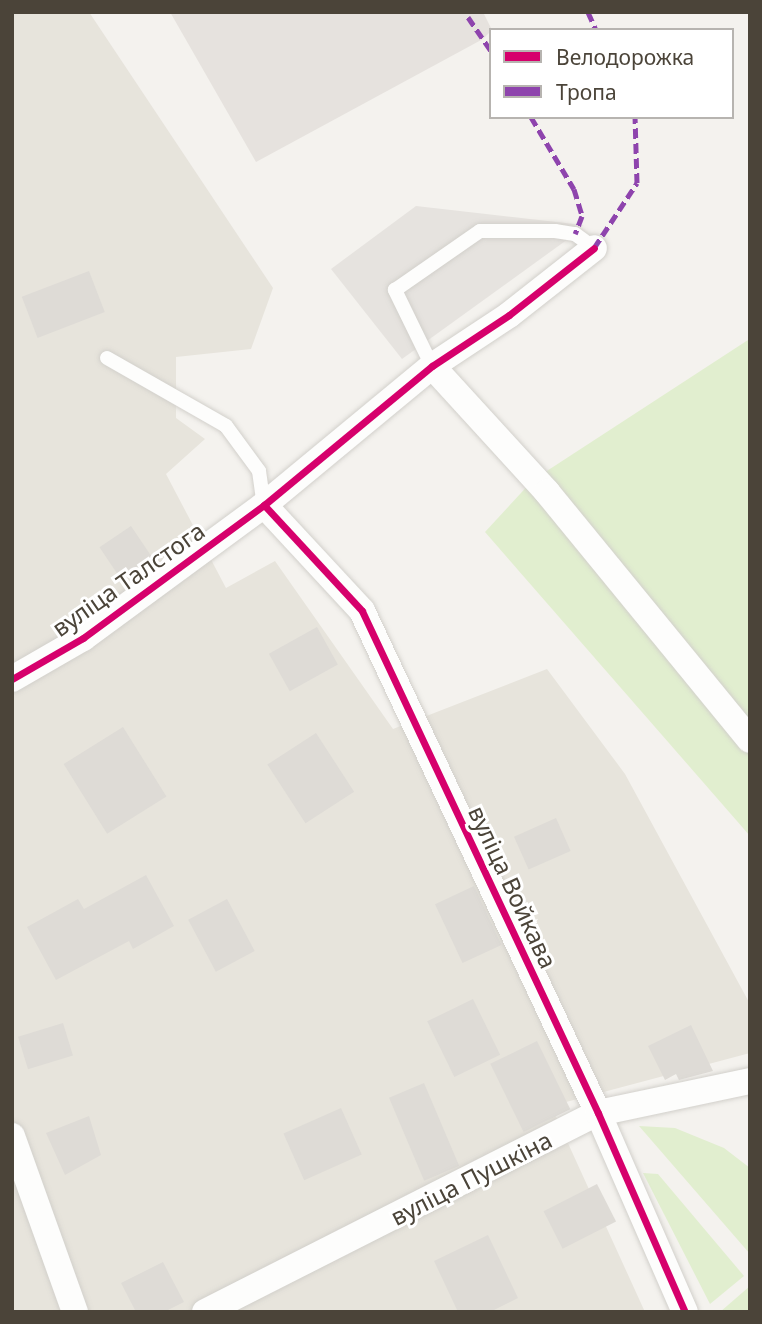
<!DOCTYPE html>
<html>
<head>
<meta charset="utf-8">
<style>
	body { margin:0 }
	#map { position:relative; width:762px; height:1324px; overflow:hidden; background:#f4f2ee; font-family:"Noto Sans",sans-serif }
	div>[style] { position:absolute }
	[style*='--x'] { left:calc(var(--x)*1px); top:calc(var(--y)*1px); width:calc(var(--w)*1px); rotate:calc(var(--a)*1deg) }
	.residential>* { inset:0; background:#e7e4dc }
	.industrial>* { inset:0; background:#e6e2de }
	.green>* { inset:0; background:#e1eecf }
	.parking>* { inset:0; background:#e6e3df }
	.building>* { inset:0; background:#dedbd6; transform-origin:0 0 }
	.roads { filter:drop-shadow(0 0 2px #d2d0cb) drop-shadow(0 0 2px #d2d0cb) }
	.service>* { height:14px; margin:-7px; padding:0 7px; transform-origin:7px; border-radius:7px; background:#fdfdfc }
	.minor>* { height:26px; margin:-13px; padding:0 13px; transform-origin:13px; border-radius:13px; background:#fdfdfc }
	.quiet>* { height:5px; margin-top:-2.5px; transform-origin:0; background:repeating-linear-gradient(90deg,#8e44ad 0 10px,transparent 0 15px) }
	.cycleway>* { height:7px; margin:-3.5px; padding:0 3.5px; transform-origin:3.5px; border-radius:3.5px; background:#d6006c }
	span { translate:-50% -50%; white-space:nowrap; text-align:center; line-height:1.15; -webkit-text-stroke:6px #fff; paint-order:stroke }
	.street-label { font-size:24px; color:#4b4439 }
	.frame { position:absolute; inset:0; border:14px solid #4b4439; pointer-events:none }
	.legend { position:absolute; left:489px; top:28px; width:245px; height:91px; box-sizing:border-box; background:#fff; border:2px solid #b7b4b0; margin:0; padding:9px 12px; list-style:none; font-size:21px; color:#4b4439 }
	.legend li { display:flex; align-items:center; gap:14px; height:35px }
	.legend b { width:35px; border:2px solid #b7b4b0 }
</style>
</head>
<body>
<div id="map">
	<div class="residential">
		<i style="clip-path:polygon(12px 12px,89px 12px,273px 288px,251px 349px,176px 357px,176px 418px,205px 439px,166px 474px,226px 588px,275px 561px,393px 729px,547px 669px,625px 774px,750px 1004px,750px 1053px,551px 1106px,645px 1312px,12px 1312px)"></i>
	</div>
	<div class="industrial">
		<i style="clip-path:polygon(170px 12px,483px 12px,492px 30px,483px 39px,256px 162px)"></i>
	</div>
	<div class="green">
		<i style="clip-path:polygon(748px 340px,750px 342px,750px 836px,485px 532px,533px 480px)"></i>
		<i style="clip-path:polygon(639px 1126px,675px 1128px,724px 1148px,750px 1168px,750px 1254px)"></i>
		<i style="clip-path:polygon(643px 1173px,658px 1174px,744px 1276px,710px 1304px)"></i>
		<i style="clip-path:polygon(750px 1286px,750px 1312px,720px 1312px)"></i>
	</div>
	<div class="parking">
		<i style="clip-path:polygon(416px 206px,583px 225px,575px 234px,402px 359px,331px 269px)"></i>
	</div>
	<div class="building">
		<i style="left:89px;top:271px;width:44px;height:72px;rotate:69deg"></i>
		<i style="left:131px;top:526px;width:40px;height:38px;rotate:56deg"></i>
		<i style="left:317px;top:627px;width:43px;height:55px;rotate:61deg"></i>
		<i style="left:123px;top:727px;width:82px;height:70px;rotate:58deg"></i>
		<i style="left:316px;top:733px;width:70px;height:58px;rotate:57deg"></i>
		<i style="left:556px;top:818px;width:36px;height:46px;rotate:66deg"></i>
		<i style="clip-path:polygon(146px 875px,174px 926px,133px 949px,129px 941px,56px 980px,27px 927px,78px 899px,84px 909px)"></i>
		<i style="left:474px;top:886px;width:65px;height:43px;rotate:65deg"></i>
		<i style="left:227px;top:899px;width:59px;height:44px;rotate:62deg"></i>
		<i style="left:473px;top:999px;width:62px;height:51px;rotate:64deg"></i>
		<i style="left:63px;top:1023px;width:34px;height:47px;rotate:73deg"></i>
		<i style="clip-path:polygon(691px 1025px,713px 1071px,679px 1080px,676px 1074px,665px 1080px,648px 1046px)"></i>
		<i style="left:537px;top:1041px;width:76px;height:52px;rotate:64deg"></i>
		<i style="left:424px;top:1083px;width:90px;height:38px;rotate:67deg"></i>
		<i style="left:341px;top:1108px;width:51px;height:63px;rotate:66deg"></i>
		<i style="clip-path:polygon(89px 1116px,101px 1155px,65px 1175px,46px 1133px)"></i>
		<i style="left:597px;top:1184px;width:42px;height:60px;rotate:63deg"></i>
		<i style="clip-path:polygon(488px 1235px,518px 1298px,490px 1312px,458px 1312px,434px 1261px)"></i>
		<i style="clip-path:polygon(163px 1262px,184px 1302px,164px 1312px,136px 1312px,121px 1283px)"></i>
	</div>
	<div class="roads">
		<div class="service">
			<i style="--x:107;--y:358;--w:137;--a:29.7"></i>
			<i style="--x:226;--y:426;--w:56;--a:53.7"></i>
			<i style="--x:259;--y:471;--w:34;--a:82"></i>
			<i style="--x:432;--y:366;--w:85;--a:-116"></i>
			<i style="--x:395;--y:290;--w:103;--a:-34.8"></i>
			<i style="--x:480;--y:231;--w:75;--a:0"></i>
			<i style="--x:555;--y:231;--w:20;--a:9"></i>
			<i style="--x:575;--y:234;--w:24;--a:36"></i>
		</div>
		<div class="minor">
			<i style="--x:432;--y:366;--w:171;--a:47.6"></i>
			<i style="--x:547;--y:492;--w:320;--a:50.7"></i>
			<i style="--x:264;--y:505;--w:144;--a:47.2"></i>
			<i style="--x:362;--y:611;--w:555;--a:64.82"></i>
			<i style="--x:598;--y:1113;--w:217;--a:66.4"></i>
			<i style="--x:12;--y:679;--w:82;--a:-30"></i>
			<i style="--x:83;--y:638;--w:225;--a:-36.3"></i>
			<i style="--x:264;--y:505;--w:218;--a:-39.6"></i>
			<i style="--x:432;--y:366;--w:92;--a:-33.5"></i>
			<i style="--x:509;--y:315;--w:108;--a:-38.2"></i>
			<i style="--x:12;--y:1136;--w:187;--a:70.3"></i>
			<i style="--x:205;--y:1312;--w:441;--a:-26.9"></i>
			<i style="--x:598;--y:1113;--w:155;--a:-11.9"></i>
		</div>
	</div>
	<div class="quiet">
		<i style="--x:588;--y:12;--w:20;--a:66"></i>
		<i style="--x:468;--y:17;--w:41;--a:55.9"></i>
		<i style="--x:531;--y:117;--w:84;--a:59.2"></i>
		<i style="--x:574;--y:189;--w:28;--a:73"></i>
		<i style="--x:582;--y:216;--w:19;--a:111"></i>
		<i style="--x:594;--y:248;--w:78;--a:-56.5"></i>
		<i style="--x:637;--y:183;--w:66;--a:-91.7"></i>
	</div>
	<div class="cycleway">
		<i style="--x:264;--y:505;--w:144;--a:47.2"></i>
		<i style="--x:362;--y:611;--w:555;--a:64.82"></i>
		<i style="--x:598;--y:1113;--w:217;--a:66.4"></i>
		<i style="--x:12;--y:679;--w:82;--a:-30"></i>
		<i style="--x:83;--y:638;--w:225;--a:-36.3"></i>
		<i style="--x:264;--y:505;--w:218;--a:-39.6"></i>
		<i style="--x:432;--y:366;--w:92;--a:-33.5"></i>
		<i style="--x:509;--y:315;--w:108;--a:-38.2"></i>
	</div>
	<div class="street-label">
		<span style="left:128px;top:579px;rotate:-35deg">вуліца Талстога</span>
		<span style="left:513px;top:887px;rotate:65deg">вуліца Войкава</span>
		<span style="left:471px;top:1178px;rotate:-27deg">вуліца Пушкіна</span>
	</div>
	<div class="frame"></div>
	<ul class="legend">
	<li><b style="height:9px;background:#d6006c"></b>Велодорожка</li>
	<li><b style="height:9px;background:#8e44ad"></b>Тропа</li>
	</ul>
</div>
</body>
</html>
